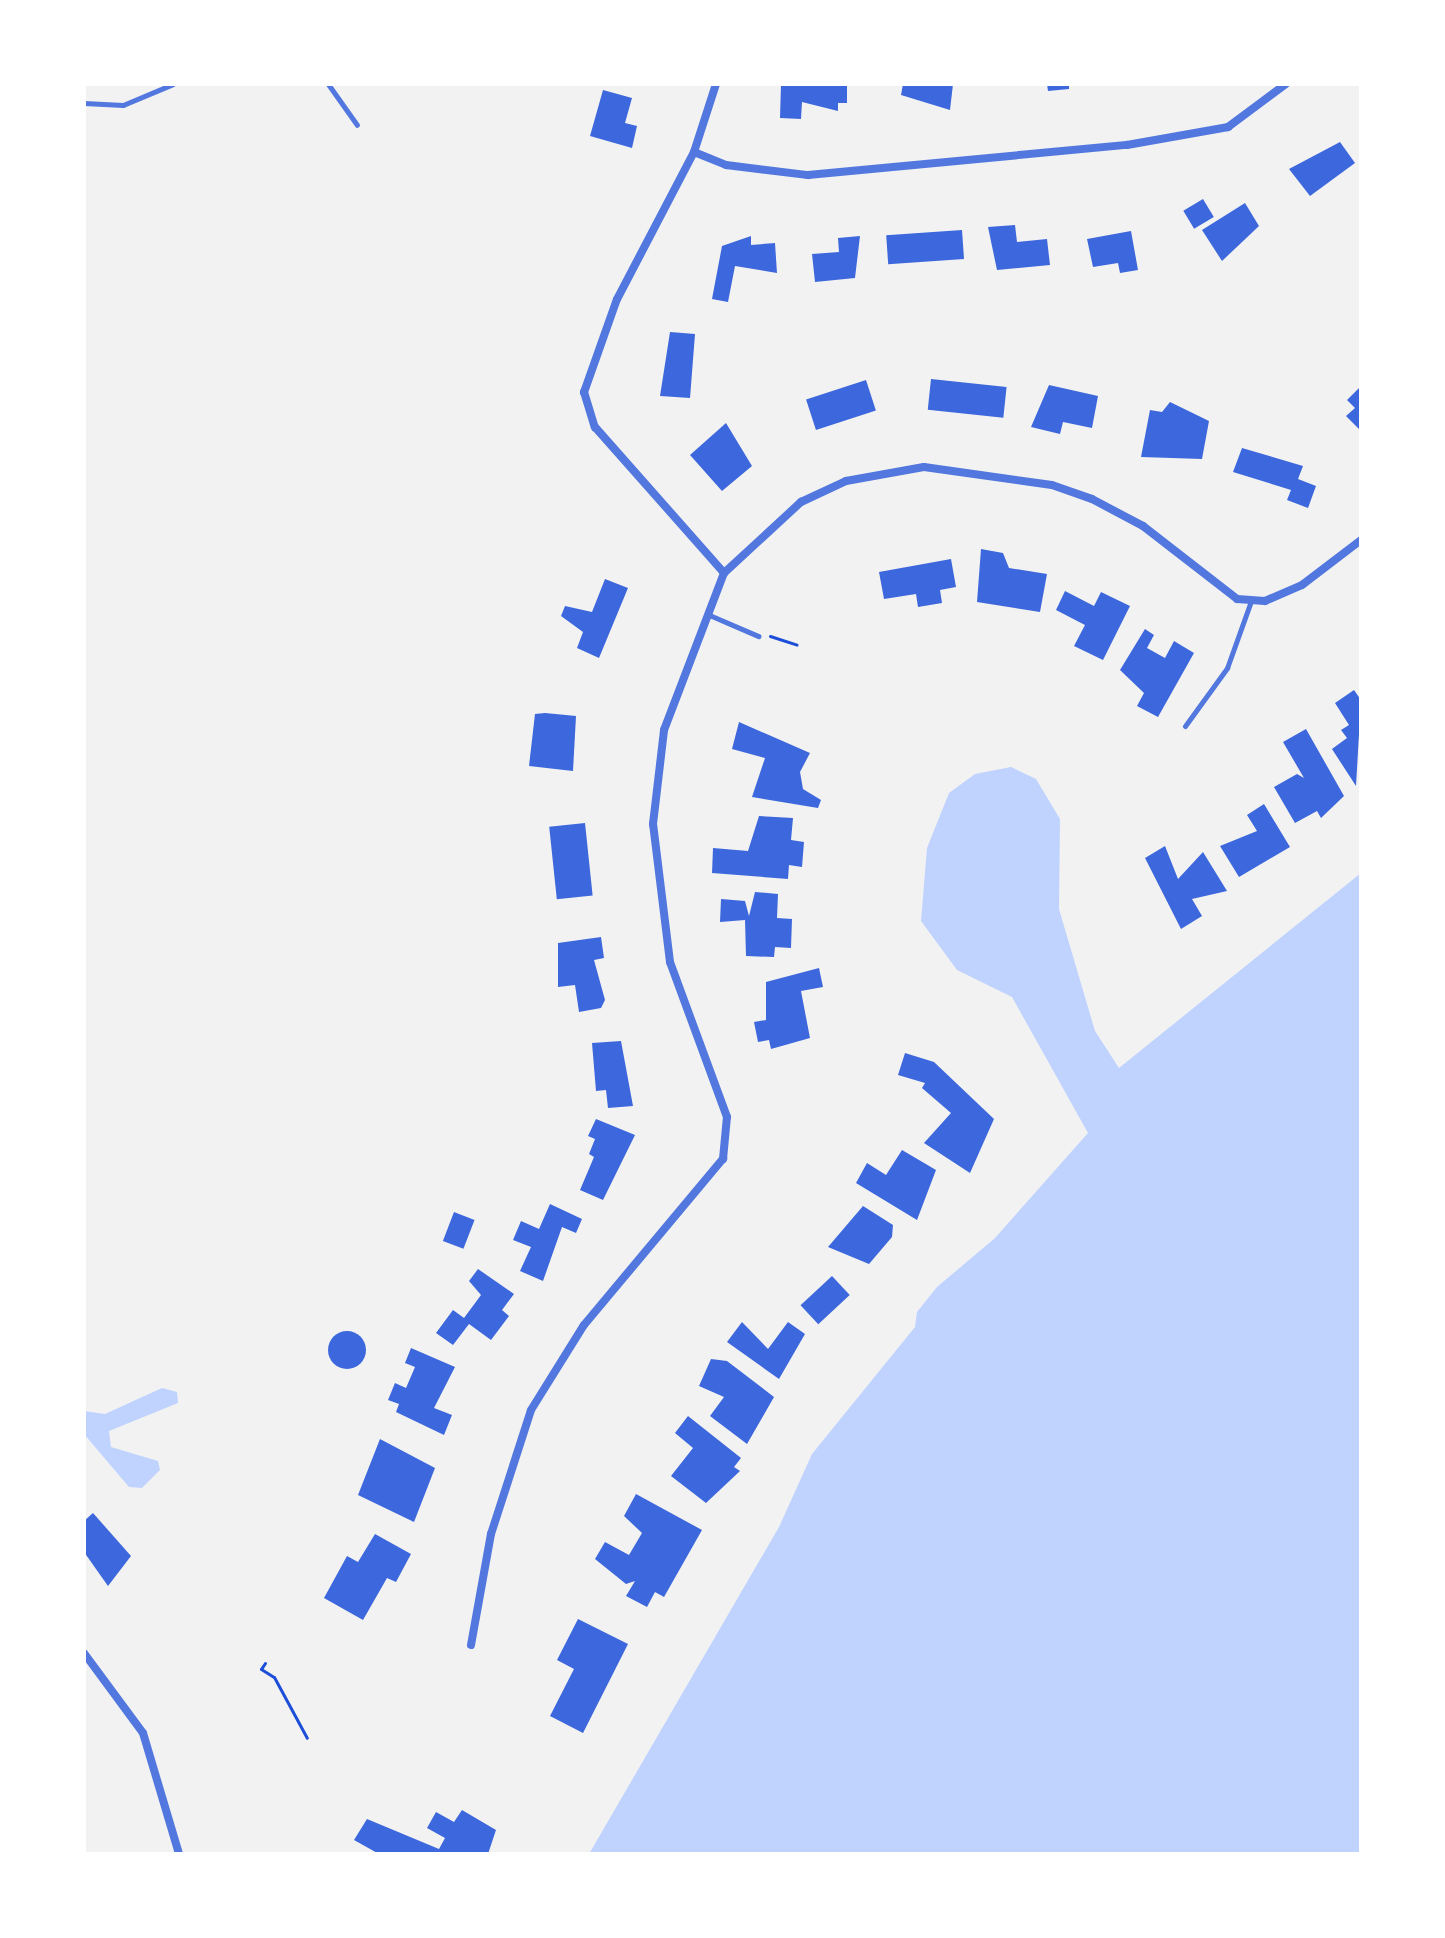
<!DOCTYPE html>
<html>
<head>
<meta charset="utf-8">
<style>
	body { margin:0 }
	#map { position:relative; width:1445px; height:1938px; overflow:hidden; background:#f2f2f2; font-family:"PT Sans",sans-serif }
	div>[style] { position:absolute }
	[style*='--x'] { left:calc(var(--x)*1px); top:calc(var(--y)*1px); width:calc(var(--w)*1px); rotate:calc(var(--a)*1deg) }
	.water>* { inset:0; background:#bfd3fe }
	.building>* { inset:0; background:#3d67dc; transform-origin:0 0 }
	.round { border-radius:50% }
	.path>* { height:3px; margin:-1.5px; padding:0 1.5px; transform-origin:1.5px; border-radius:1.5px; background:#1d4ed8 }
	.service>* { height:5px; margin:-2.5px; padding:0 2.5px; transform-origin:2.5px; border-radius:2.5px; background:#5277de }
	.minor>* { height:8px; margin:-4px; padding:0 4px; transform-origin:4px; border-radius:4px; background:#5277de }
	span { translate:-50% -50%; white-space:nowrap; text-align:center; line-height:1.15; -webkit-text-stroke:6px #fff; paint-order:stroke }
	.frame { position:absolute; inset:0; border:86px solid #fff; pointer-events:none }
</style>
</head>
<body>
<div id="map">
	<div class="water">
		<i style="clip-path:polygon(1011px 767px,1036px 779px,1060px 819px,1059px 909px,1095px 1031px,1119px 1068px,1361px 873px,1361px 1854px,589px 1854px,779px 1527px,812px 1454px,915px 1327px,917px 1312px,937px 1287px,995px 1238px,1088px 1133px,1012px 997px,957px 970px,921px 921px,927px 848px,949px 793px,975px 774px)"></i>
		<i style="clip-path:polygon(162px 1388px,177px 1392px,178px 1403px,109px 1431px,111px 1447px,158px 1461px,160px 1470px,142px 1488px,129px 1487px,84px 1434px,84px 1411px,105px 1414px)"></i>
	</div>
	<div class="building">
		<i style="clip-path:polygon(781px 84px,847px 84px,847px 103px,838px 103px,838px 111px,802px 102px,801px 119px,780px 118px)"></i>
		<i style="clip-path:polygon(903px 84px,953px 84px,950px 110px,901px 95px)"></i>
		<i style="clip-path:polygon(1047px 84px,1069px 84px,1069px 89px,1048px 91px)"></i>
		<i style="clip-path:polygon(603px 90px,632px 98px,625px 123px,637px 126px,632px 148px,590px 136px)"></i>
		<i style="clip-path:polygon(1340px 142px,1355px 163px,1310px 196px,1289px 169px)"></i>
		<i style="left:1203px;top:199px;width:21px;height:23px;rotate:59deg"></i>
		<i style="clip-path:polygon(1245px 203px,1259px 226px,1222px 261px,1202px 230px)"></i>
		<i style="clip-path:polygon(1015px 225px,1017px 242px,1047px 239px,1050px 265px,997px 270px,988px 227px)"></i>
		<i style="left:962px;top:230px;width:29px;height:76px;rotate:86deg"></i>
		<i style="clip-path:polygon(1131px 231px,1138px 270px,1120px 273px,1118px 263px,1093px 267px,1087px 239px)"></i>
		<i style="clip-path:polygon(751px 236px,751px 245px,775px 243px,777px 273px,735px 266px,728px 302px,712px 299px,722px 246px)"></i>
		<i style="clip-path:polygon(860px 236px,855px 278px,815px 282px,812px 254px,839px 252px,838px 238px)"></i>
		<i style="clip-path:polygon(670px 332px,695px 334px,690px 398px,660px 396px)"></i>
		<i style="left:931px;top:379px;width:76px;height:31px;rotate:6deg"></i>
		<i style="left:866px;top:380px;width:32px;height:63px;rotate:72deg"></i>
		<i style="clip-path:polygon(1049px 385px,1098px 396px,1092px 428px,1063px 422px,1060px 434px,1031px 427px)"></i>
		<i style="clip-path:polygon(1361px 386px,1361px 431px,1346px 416px,1355px 408px,1347px 400px)"></i>
		<i style="clip-path:polygon(1170px 402px,1209px 421px,1202px 459px,1141px 457px,1150px 410px,1162px 412px)"></i>
		<i style="clip-path:polygon(726px 423px,752px 466px,722px 491px,690px 455px)"></i>
		<i style="clip-path:polygon(1242px 448px,1303px 466px,1298px 479px,1316px 486px,1308px 508px,1287px 500px,1291px 490px,1233px 472px)"></i>
		<i style="clip-path:polygon(981px 549px,1003px 553px,1009px 568px,1047px 574px,1040px 612px,977px 602px)"></i>
		<i style="clip-path:polygon(951px 559px,956px 587px,940px 590px,942px 603px,918px 607px,916px 594px,884px 599px,879px 572px)"></i>
		<i style="clip-path:polygon(605px 579px,628px 588px,599px 658px,577px 648px,583px 632px,561px 616px,565px 606px,592px 612px)"></i>
		<i style="clip-path:polygon(1065px 591px,1094px 606px,1101px 592px,1130px 606px,1103px 660px,1074px 646px,1085px 625px,1056px 610px)"></i>
		<i style="clip-path:polygon(1145px 629px,1154px 635px,1147px 648px,1165px 658px,1174px 641px,1194px 653px,1158px 717px,1137px 706px,1144px 693px,1120px 670px)"></i>
		<i style="clip-path:polygon(1354px 690px,1361px 700px,1356px 786px,1332px 749px,1347px 738px,1341px 730px,1349px 725px,1335px 703px)"></i>
		<i style="clip-path:polygon(545px 713px,576px 716px,573px 771px,529px 766px,535px 714px)"></i>
		<i style="clip-path:polygon(739px 722px,810px 753px,800px 772px,803px 789px,821px 800px,818px 808px,752px 797px,765px 758px,732px 749px)"></i>
		<i style="clip-path:polygon(1306px 729px,1344px 796px,1321px 818px,1317px 811px,1295px 823px,1274px 787px,1297px 774px,1304px 778px,1283px 742px)"></i>
		<i style="clip-path:polygon(1264px 804px,1290px 847px,1239px 877px,1220px 846px,1257px 831px,1247px 815px)"></i>
		<i style="clip-path:polygon(759px 816px,793px 818px,791px 840px,804px 842px,802px 867px,789px 865px,788px 879px,712px 873px,713px 848px,748px 851px)"></i>
		<i style="left:585px;top:823px;width:73px;height:36px;rotate:84deg"></i>
		<i style="clip-path:polygon(1165px 846px,1178px 879px,1203px 852px,1227px 891px,1192px 899px,1202px 916px,1181px 929px,1145px 858px)"></i>
		<i style="clip-path:polygon(755px 892px,778px 894px,777px 918px,792px 919px,791px 948px,775px 947px,774px 957px,746px 956px,745px 920px,720px 922px,721px 899px,745px 901px,749px 916px)"></i>
		<i style="clip-path:polygon(601px 937px,604px 958px,594px 960px,605px 1000px,601px 1008px,579px 1012px,575px 985px,558px 987px,558px 943px)"></i>
		<i style="clip-path:polygon(819px 968px,823px 987px,801px 991px,810px 1038px,771px 1049px,769px 1040px,758px 1042px,754px 1022px,766px 1020px,766px 982px)"></i>
		<i style="clip-path:polygon(621px 1041px,633px 1106px,608px 1108px,606px 1090px,596px 1091px,592px 1043px)"></i>
		<i style="clip-path:polygon(905px 1053px,934px 1062px,994px 1119px,970px 1173px,924px 1143px,951px 1113px,922px 1088px,925px 1083px,898px 1075px)"></i>
		<i style="clip-path:polygon(596px 1119px,635px 1135px,603px 1200px,580px 1190px,594px 1157px,589px 1154px,595px 1139px,588px 1136px)"></i>
		<i style="clip-path:polygon(902px 1150px,936px 1170px,917px 1220px,856px 1183px,867px 1163px,886px 1175px)"></i>
		<i style="clip-path:polygon(550px 1204px,582px 1219px,576px 1233px,562px 1227px,543px 1281px,520px 1271px,531px 1247px,513px 1240px,521px 1221px,539px 1229px)"></i>
		<i style="clip-path:polygon(863px 1206px,893px 1225px,892px 1237px,869px 1264px,828px 1247px)"></i>
		<i style="left:454px;top:1212px;width:22px;height:31px;rotate:21deg"></i>
		<i style="clip-path:polygon(478px 1269px,514px 1294px,502px 1310px,509px 1316px,491px 1340px,469px 1324px,453px 1345px,436px 1333px,453px 1310px,464px 1318px,481px 1295px,469px 1281px)"></i>
		<i style="left:832px;top:1276px;width:26px;height:43px;rotate:47deg"></i>
		<i style="clip-path:polygon(742px 1322px,768px 1349px,788px 1322px,805px 1334px,779px 1379px,727px 1342px)"></i>
		<i class="round" style="left:328px;top:1331px;width:38px;height:38px"></i>
		<i style="clip-path:polygon(411px 1348px,455px 1367px,434px 1408px,452px 1415px,444px 1435px,396px 1412px,399px 1404px,388px 1400px,395px 1383px,406px 1388px,415px 1367px,405px 1363px)"></i>
		<i style="clip-path:polygon(711px 1359px,727px 1361px,774px 1397px,747px 1444px,710px 1416px,724px 1397px,699px 1386px)"></i>
		<i style="clip-path:polygon(688px 1416px,741px 1458px,734px 1467px,740px 1471px,706px 1503px,671px 1476px,693px 1448px,675px 1433px)"></i>
		<i style="clip-path:polygon(380px 1439px,435px 1468px,414px 1522px,358px 1495px)"></i>
		<i style="clip-path:polygon(636px 1494px,702px 1530px,664px 1597px,655px 1592px,647px 1607px,626px 1596px,635px 1581px,626px 1584px,595px 1559px,605px 1542px,629px 1555px,642px 1533px,624px 1516px)"></i>
		<i style="clip-path:polygon(93px 1513px,131px 1556px,108px 1586px,84px 1552px,84px 1521px)"></i>
		<i style="clip-path:polygon(375px 1534px,411px 1554px,396px 1582px,387px 1578px,363px 1620px,324px 1598px,347px 1556px,358px 1562px)"></i>
		<i style="clip-path:polygon(578px 1619px,628px 1644px,583px 1733px,550px 1716px,574px 1669px,557px 1660px)"></i>
		<i style="clip-path:polygon(462px 1810px,496px 1830px,488px 1854px,379px 1854px,354px 1840px,367px 1819px,439px 1849px,445px 1838px,427px 1828px,436px 1812px,454px 1822px)"></i>
	</div>
	<div class="path">
		<i style="--x:770;--y:636;--w:28;--a:18"></i>
		<i style="--x:265;--y:1663;--w:7;--a:124"></i>
		<i style="--x:261;--y:1669;--w:15;--a:32"></i>
		<i style="--x:274;--y:1677;--w:69;--a:61.6"></i>
	</div>
	<div class="service">
		<i style="--x:328;--y:84;--w:50;--a:54.7"></i>
		<i style="--x:84;--y:103;--w:39;--a:3"></i>
		<i style="--x:123;--y:105;--w:54;--a:-22.8"></i>
		<i style="--x:707;--y:614;--w:56;--a:23.3"></i>
		<i style="--x:1185;--y:726;--w:72;--a:-54.1"></i>
		<i style="--x:1227;--y:668;--w:71;--a:-70.3"></i>
	</div>
	<div class="minor">
		<i style="--x:716;--y:84;--w:71;--a:107.9"></i>
		<i style="--x:694;--y:152;--w:166;--a:117.6"></i>
		<i style="--x:617;--y:299;--w:99;--a:109.5"></i>
		<i style="--x:584;--y:392;--w:37;--a:73"></i>
		<i style="--x:595;--y:427;--w:195;--a:48.5"></i>
		<i style="--x:694;--y:152;--w:35;--a:22"></i>
		<i style="--x:726;--y:165;--w:83;--a:7"></i>
		<i style="--x:808;--y:175;--w:320;--a:-5.4"></i>
		<i style="--x:1127;--y:145;--w:103;--a:-10.1"></i>
		<i style="--x:1228;--y:127;--w:72;--a:-36.6"></i>
		<i style="--x:471;--y:1645;--w:113;--a:-79.8"></i>
		<i style="--x:491;--y:1534;--w:130;--a:-72.1"></i>
		<i style="--x:531;--y:1410;--w:100;--a:-58.1"></i>
		<i style="--x:584;--y:1325;--w:217;--a:-50.1"></i>
		<i style="--x:723;--y:1159;--w:42;--a:-84.6"></i>
		<i style="--x:727;--y:1117;--w:165;--a:-110.2"></i>
		<i style="--x:670;--y:962;--w:139;--a:-97"></i>
		<i style="--x:653;--y:824;--w:95;--a:-83.3"></i>
		<i style="--x:664;--y:730;--w:168;--a:-69.1"></i>
		<i style="--x:724;--y:573;--w:105;--a:-42.7"></i>
		<i style="--x:801;--y:502;--w:50;--a:-25"></i>
		<i style="--x:846;--y:481;--w:79;--a:-10.2"></i>
		<i style="--x:924;--y:467;--w:129;--a:8"></i>
		<i style="--x:1052;--y:485;--w:42;--a:19.3"></i>
		<i style="--x:1092;--y:499;--w:58;--a:27.9"></i>
		<i style="--x:1143;--y:526;--w:119;--a:37.8"></i>
		<i style="--x:1237;--y:599;--w:28;--a:4"></i>
		<i style="--x:1265;--y:601;--w:40;--a:-23.4"></i>
		<i style="--x:1302;--y:585;--w:74;--a:-37.3"></i>
		<i style="--x:84;--y:1653;--w:99;--a:53.6"></i>
		<i style="--x:143;--y:1733;--w:126;--a:73.4"></i>
	</div>
	<div class="frame"></div>
</div>
</body>
</html>
